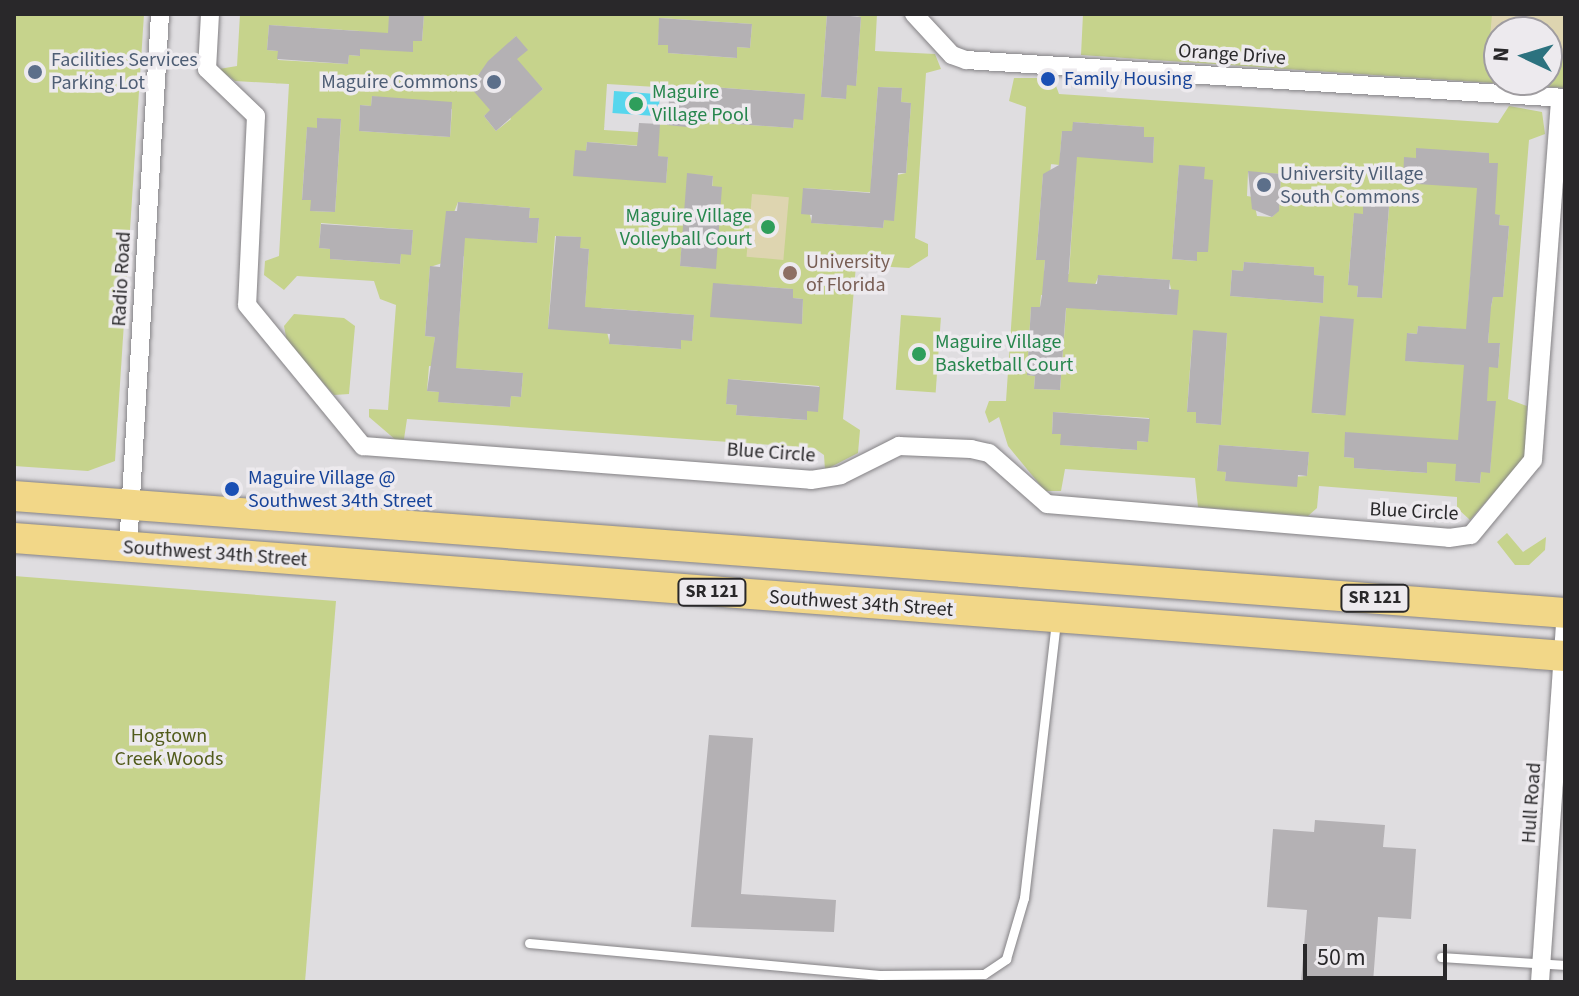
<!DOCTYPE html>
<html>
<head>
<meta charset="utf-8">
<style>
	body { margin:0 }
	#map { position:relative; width:1579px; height:996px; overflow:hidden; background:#dfdde0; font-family:"Source Sans 3",sans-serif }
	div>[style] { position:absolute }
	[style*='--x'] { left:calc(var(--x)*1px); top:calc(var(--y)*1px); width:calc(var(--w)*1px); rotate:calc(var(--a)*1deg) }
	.green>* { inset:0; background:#c6d38c; transform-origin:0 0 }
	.sand>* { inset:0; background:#ded5b0; transform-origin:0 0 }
	.water>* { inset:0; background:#57d6ed; transform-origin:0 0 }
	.building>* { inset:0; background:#b4b1b4; transform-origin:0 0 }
	.roads { filter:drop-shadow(0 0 2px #848285) drop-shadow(0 0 2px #848285) }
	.service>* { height:9px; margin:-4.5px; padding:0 4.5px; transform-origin:4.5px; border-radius:4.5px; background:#fff }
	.minor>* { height:18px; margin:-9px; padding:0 9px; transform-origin:9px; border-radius:9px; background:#fff }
	.primary>* { height:30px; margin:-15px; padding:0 15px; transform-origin:15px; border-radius:15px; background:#f2d788 }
	.dots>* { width:22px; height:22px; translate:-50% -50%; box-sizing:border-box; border:4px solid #edeaee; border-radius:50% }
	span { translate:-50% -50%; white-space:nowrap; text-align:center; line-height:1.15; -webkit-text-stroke:7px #edeaee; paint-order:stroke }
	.shield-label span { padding:2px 6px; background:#edeaee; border:2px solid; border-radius:6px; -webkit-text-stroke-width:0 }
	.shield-label { font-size:18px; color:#29282a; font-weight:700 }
	.street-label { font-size:20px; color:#29282a }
	.service-label { font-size:20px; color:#4e5e75 }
	.left { translate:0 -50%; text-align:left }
	.right { translate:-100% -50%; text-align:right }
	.transit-label { font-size:20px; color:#164399 }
	.leisure-label { font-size:20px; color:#27864d }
	.education-label { font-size:20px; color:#785e54 }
	.park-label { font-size:20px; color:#515b1b }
	.frame { position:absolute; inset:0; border:16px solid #29282a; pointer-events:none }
	.north { position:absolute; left:1483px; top:16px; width:80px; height:80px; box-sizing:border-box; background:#edeaee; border:2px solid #9f9ca0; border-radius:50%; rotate:274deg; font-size:22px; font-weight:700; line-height:32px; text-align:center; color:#29282a }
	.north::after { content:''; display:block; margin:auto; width:28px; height:36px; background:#2c727f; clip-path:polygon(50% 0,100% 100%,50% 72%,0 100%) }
	.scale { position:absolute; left:1303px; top:944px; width:144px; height:36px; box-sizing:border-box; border:4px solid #29282a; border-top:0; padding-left:10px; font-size:24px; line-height:28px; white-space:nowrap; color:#29282a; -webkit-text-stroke:6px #edeaee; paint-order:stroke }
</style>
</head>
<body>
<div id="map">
	<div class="green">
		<i style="clip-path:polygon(14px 14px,144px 14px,115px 461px,88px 471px,14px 466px)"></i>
		<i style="clip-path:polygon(evenodd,240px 14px,389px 14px,413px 51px,413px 41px,422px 41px,424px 14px,827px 14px,821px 97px,845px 99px,847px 85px,856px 85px,861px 17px,849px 14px,877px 14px,875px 51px,935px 54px,941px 69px,926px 73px,915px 238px,928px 244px,928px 256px,909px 268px,856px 265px,843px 419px,860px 430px,858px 453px,825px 470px,824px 455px,814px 448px,407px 419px,404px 439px,397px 441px,369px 417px,369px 409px,388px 410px,396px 305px,380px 299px,374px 281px,297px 276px,284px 290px,264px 275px,265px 261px,279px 256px,289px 84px,235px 81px,219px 69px,237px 66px,240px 14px,660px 18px,752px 24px,750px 48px,737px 47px,736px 58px,668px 53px,668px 45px,658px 44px,660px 18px,240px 14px,269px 25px,360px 31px,359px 56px,349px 55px,348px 64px,278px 60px,278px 51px,267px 50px,269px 25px,240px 14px,516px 36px,517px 88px,531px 76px,543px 89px,526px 103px,501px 107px,511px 119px,496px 131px,484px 116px,496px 106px,476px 77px,516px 36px,240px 14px,607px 84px,689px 89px,687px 126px,654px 124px,652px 133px,604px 130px,607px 84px,240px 14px,713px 87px,804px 94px,803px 119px,794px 119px,793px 128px,721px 123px,713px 87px,240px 14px,878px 87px,902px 88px,901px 102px,911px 103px,906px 173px,871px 181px,878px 87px,240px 14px,372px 96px,452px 109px,450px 137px,359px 131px,360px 105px,371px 106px,372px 96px,240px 14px,318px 118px,341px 120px,335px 212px,311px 211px,311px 200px,302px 199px,307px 128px,317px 128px,318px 118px,240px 14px,587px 142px,658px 147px,658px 156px,668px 158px,666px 182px,586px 151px,587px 142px,240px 14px,688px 174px,713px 176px,706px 268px,680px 266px,688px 174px,240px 14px,803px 188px,895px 194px,894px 220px,884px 220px,883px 228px,812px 223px,803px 188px,240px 14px,458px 202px,530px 208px,529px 218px,539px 219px,537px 243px,445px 236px,458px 202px,240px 14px,321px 223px,413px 230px,411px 254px,401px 254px,400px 264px,330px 259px,330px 249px,319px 248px,321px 223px,240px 14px,555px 236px,580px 237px,580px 248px,589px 249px,584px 320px,548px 328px,555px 236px,240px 14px,464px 256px,457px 349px,434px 347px,435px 337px,425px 336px,430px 267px,464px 256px,240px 14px,724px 284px,793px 289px,793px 298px,803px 299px,802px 324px,724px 284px,240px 14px,601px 308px,694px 315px,692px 340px,681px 340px,680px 349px,610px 344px,601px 308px,240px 14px,429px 366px,523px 373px,521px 397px,511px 396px,510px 407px,439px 402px,439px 392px,427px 391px,429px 366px,240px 14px,729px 379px,819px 386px,818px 411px,807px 411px,806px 420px,736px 415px,737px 405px,726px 404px,729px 379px)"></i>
		<i style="clip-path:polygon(evenodd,1083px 14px,1565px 14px,1565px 88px,1081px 55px,1083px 14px,1499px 32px,1547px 32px,1547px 80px,1499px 80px,1499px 32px)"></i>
		<i style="clip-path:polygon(evenodd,1014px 78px,1053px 78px,1059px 94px,1498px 123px,1509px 106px,1542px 112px,1545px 134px,1529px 140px,1508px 399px,1527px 406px,1525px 457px,1470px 520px,1457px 508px,1457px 497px,1319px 486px,1317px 508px,1308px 516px,1198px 507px,1195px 478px,1065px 469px,1061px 491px,1045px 491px,1008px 446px,999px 417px,989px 423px,985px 412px,989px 401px,1006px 401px,1026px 107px,1009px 101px,1014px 78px,1074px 122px,1144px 127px,1144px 137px,1154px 138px,1153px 162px,1060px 155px,1062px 131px,1072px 131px,1074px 122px,1014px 78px,1416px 149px,1489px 153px,1489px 163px,1497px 164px,1404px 157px,1416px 158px,1416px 149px,1014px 78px,1051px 164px,1076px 167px,1069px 274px,1044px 272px,1045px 260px,1036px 259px,1043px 175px,1050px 175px,1051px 164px,1014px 78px,1179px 166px,1204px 179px,1208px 252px,1197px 252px,1196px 261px,1172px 259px,1179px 166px,1014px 78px,1248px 172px,1281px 174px,1279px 210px,1272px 217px,1257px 216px,1253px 197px,1247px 196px,1248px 172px,1014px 78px,1364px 204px,1389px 207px,1382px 298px,1357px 297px,1358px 286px,1348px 284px,1354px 214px,1363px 214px,1364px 204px,1014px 78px,1476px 213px,1500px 215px,1499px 225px,1509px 226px,1503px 297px,1493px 297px,1491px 307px,1468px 305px,1476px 213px,1014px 78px,1244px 262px,1314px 267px,1314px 275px,1324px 276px,1323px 303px,1230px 296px,1232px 270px,1243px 271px,1244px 262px,1014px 78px,1099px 275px,1169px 280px,1177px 315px,1085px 309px,1099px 275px,1014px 78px,1041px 295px,1067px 298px,1060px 390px,1034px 389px,1035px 376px,1027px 375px,1031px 307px,1040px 307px,1041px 295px,1014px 78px,1320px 316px,1346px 319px,1338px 415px,1313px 413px,1320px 316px,1014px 78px,1418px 326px,1489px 331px,1488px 343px,1500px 344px,1498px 367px,1406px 361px,1408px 333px,1417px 334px,1418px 326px,1014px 78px,1203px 331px,1227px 334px,1221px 425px,1196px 423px,1196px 412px,1187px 411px,1192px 341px,1203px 331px,1014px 78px,1487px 401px,1495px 401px,1490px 472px,1481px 472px,1480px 483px,1456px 481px,1487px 401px,1014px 78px,1053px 412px,1149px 418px,1148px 442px,1137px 441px,1136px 450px,1061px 445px,1061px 434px,1052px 433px,1053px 412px,1014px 78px,1346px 432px,1427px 462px,1427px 473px,1354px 468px,1354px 458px,1344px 457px,1346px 432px,1014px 78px,1219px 445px,1309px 452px,1307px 476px,1225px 481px,1226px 472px,1217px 470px,1219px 445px)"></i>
		<i style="clip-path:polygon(294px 314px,344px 318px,355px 326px,349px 394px,334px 395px,287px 342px,284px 326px)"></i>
		<i style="left:901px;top:315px;width:40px;height:75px;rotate:4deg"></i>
		<i style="clip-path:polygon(1507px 533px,1523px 552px,1546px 537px,1545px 550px,1529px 565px,1515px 565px,1497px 542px)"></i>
		<i style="clip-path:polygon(14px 576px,336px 601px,305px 982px,14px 982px)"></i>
	</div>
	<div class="sand">
		<i style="clip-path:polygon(1492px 14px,1565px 14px,1565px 54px,1547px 53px,1547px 32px,1499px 32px,1499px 49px,1489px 49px)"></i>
		<i style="left:752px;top:194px;width:37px;height:63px;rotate:5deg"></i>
	</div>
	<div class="water">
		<i style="left:614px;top:91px;width:46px;height:22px;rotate:4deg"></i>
	</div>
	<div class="building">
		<i style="clip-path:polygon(389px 14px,424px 14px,422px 41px,413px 41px,413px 52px,360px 49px,360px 56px,349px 55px,348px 64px,277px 59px,278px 51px,267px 50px,269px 25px,388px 33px)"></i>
		<i style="clip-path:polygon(827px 14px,861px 17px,856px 86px,847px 85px,846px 99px,821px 97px)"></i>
		<i style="clip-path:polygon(659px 18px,752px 24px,750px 48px,737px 47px,737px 58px,668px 53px,668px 45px,658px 45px)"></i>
		<i style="clip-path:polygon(516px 36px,528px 50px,517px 59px,543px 89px,496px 131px,484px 116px,490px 110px,470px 87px,488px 61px)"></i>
		<i style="clip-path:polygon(712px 87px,805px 94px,803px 120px,794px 119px,793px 128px,721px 123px,721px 114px,688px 112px,687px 127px,667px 125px,670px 88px)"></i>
		<i style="clip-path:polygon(878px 87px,902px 88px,901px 102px,911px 103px,906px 173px,898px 173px,894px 221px,884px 220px,883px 228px,811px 223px,812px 215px,801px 214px,803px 188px,870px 193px)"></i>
		<i style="clip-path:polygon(372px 96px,452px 102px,450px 137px,359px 131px,360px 105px,371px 106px)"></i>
		<i style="clip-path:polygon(317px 118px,341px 119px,335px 212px,310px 211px,311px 200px,302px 200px,307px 127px,317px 128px)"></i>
		<i style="clip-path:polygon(1073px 122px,1144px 127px,1144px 137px,1154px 137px,1153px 163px,1077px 157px,1068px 282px,1097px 284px,1098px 275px,1170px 280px,1169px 289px,1179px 290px,1177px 315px,1066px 308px,1060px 390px,1034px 389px,1035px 376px,1027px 375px,1031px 307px,1040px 307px,1042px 295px,1045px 260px,1036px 260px,1043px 174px,1059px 165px,1062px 131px,1072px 131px)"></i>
		<i style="clip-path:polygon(639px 123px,660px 124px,658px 156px,668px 157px,666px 183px,573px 176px,575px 150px,586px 151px,587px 142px,637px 146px)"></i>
		<i style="clip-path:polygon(1416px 148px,1489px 153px,1489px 163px,1498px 163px,1495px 214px,1500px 215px,1499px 225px,1509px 226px,1503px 297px,1493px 297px,1491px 307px,1488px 343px,1500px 343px,1498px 368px,1489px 367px,1487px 401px,1496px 401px,1490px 473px,1481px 472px,1480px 483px,1455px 481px,1456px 464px,1427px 462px,1427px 473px,1354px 468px,1354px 458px,1344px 457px,1345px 432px,1458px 440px,1464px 365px,1405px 361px,1407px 333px,1417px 334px,1418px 326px,1466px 329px,1477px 188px,1403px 183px,1404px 157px,1416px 158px)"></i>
		<i style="clip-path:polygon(1179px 165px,1205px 167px,1204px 179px,1213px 180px,1208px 252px,1197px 252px,1197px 261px,1172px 259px)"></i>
		<i style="clip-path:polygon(1248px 171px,1281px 174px,1279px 211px,1272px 217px,1252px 209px)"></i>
		<i style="clip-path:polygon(687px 173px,713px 176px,712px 186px,722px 187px,716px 269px,680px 266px)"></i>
		<i style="clip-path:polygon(458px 202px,530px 208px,529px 218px,539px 218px,537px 243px,465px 238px,456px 368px,523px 373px,521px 397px,511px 396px,510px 407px,438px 402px,439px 392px,427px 391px,435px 337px,425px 336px,430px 266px,440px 267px,446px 211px,457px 211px)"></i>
		<i style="clip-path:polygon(1363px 204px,1389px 206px,1382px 298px,1357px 297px,1358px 286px,1348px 285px,1354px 213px,1363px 214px)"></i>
		<i style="clip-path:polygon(321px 224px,413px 230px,411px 255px,401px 254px,400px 264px,330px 259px,330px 249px,319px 248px)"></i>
		<i style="clip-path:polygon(556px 236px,581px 237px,580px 248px,589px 249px,585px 307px,694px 315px,692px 341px,681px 340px,681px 349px,609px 344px,610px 334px,548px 329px)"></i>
		<i style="clip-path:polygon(1244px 262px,1314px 267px,1314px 275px,1324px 276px,1323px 303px,1230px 296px,1232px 270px,1243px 271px)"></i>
		<i style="clip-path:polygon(713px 283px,793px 289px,793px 298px,803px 299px,802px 324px,710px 317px)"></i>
		<i style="left:1320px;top:316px;width:34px;height:97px;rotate:5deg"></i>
		<i style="clip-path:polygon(1193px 330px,1227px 333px,1221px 425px,1196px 423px,1196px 412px,1187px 412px)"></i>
		<i style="clip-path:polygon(728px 379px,820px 387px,818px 412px,807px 411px,807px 420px,736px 415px,737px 405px,726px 404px)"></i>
		<i style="clip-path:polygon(1053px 412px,1150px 419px,1148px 442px,1137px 441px,1137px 450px,1060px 445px,1061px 434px,1052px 434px)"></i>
		<i style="clip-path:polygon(1219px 445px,1309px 452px,1307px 476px,1298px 475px,1297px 487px,1225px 481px,1226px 472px,1217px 471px)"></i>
		<i style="clip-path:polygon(709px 735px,753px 738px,741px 894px,836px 900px,834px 932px,691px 927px)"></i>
		<i style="clip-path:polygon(1315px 820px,1385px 825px,1383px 847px,1416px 849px,1411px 919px,1378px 917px,1373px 982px,1301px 982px,1307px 910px,1267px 907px,1273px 829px,1314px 832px)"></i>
	</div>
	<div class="roads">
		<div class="service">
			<i style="--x:529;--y:943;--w:352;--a:5.2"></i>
			<i style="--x:880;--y:975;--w:104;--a:-0.6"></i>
			<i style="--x:984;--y:974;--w:27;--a:-34"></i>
			<i style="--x:1006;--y:959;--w:64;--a:-73.6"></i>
			<i style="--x:1024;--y:898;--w:278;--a:-83.4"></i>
			<i style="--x:1441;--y:957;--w:124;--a:3.7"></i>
		</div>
		<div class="minor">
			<i style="--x:210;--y:14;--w:55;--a:93.1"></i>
			<i style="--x:207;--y:69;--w:68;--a:43.8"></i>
			<i style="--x:256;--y:116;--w:189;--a:92.7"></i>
			<i style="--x:247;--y:305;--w:183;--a:50.6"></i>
			<i style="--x:363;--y:446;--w:449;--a:4.3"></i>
			<i style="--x:811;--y:480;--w:30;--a:-9"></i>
			<i style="--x:841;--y:475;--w:65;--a:-26.6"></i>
			<i style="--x:899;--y:446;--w:72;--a:2.4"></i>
			<i style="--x:971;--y:449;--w:18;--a:13"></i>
			<i style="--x:989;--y:453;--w:77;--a:41.3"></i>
			<i style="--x:1047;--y:504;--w:403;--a:4.8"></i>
			<i style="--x:1449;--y:538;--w:22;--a:-8"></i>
			<i style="--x:1471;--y:535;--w:97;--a:-50.4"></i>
			<i style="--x:1533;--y:460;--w:363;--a:-85.7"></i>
			<i style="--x:914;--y:14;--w:56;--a:47.2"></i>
			<i style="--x:952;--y:55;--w:15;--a:20"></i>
			<i style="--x:966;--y:60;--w:600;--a:3.63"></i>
			<i style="--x:128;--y:547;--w:534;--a:-86.56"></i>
			<i style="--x:1540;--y:982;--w:356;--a:-86"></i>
		</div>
		<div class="primary">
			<i style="--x:14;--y:496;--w:1555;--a:4.31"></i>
			<i style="--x:14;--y:538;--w:1555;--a:4.35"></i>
		</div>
	</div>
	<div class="dots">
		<i style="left:35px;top:72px;background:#5c6f8a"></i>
		<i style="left:1048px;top:79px;background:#1a4fb4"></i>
		<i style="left:494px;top:82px;background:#5c6f8a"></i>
		<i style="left:636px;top:104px;background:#2e9e5b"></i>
		<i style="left:1264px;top:185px;background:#5c6f8a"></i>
		<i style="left:768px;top:227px;background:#2e9e5b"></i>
		<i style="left:790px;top:273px;background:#8d6e63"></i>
		<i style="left:919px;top:354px;background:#2e9e5b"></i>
		<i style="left:232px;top:489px;background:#1a4fb4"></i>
	</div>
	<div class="shield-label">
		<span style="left:712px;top:592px">SR 121</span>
		<span style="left:1375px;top:598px">SR 121</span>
	</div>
	<div class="street-label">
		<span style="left:1232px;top:55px;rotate:4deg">Orange Drive</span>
		<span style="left:122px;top:279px;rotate:-87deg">Radio Road</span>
		<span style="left:771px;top:453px;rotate:4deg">Blue Circle</span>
		<span style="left:1414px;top:512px;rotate:3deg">Blue Circle</span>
		<span style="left:215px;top:554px;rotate:4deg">Southwest 34th Street</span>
		<span style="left:861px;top:604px;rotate:4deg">Southwest 34th Street</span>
		<span style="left:1532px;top:803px;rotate:-86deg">Hull Road</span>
	</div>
	<div class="service-label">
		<span class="left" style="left:51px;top:72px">Facilities Services<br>Parking Lot</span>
		<span class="right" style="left:478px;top:82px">Maguire Commons</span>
		<span class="left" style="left:1280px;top:186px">University Village<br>South Commons</span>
	</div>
	<div class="transit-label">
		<span class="left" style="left:1064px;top:79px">Family Housing</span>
		<span class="left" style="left:248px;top:490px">Maguire Village @<br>Southwest 34th Street</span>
	</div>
	<div class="leisure-label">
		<span class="left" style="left:652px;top:104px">Maguire<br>Village Pool</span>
		<span class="right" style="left:752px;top:228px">Maguire Village<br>Volleyball Court</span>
		<span class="left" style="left:935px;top:354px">Maguire Village<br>Basketball Court</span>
	</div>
	<div class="education-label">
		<span class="left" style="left:806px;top:274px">University<br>of Florida</span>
	</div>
	<div class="park-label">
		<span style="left:169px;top:748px">Hogtown<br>Creek Woods</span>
	</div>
	<div class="frame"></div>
	<div class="north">N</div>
	<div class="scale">50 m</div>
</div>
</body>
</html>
